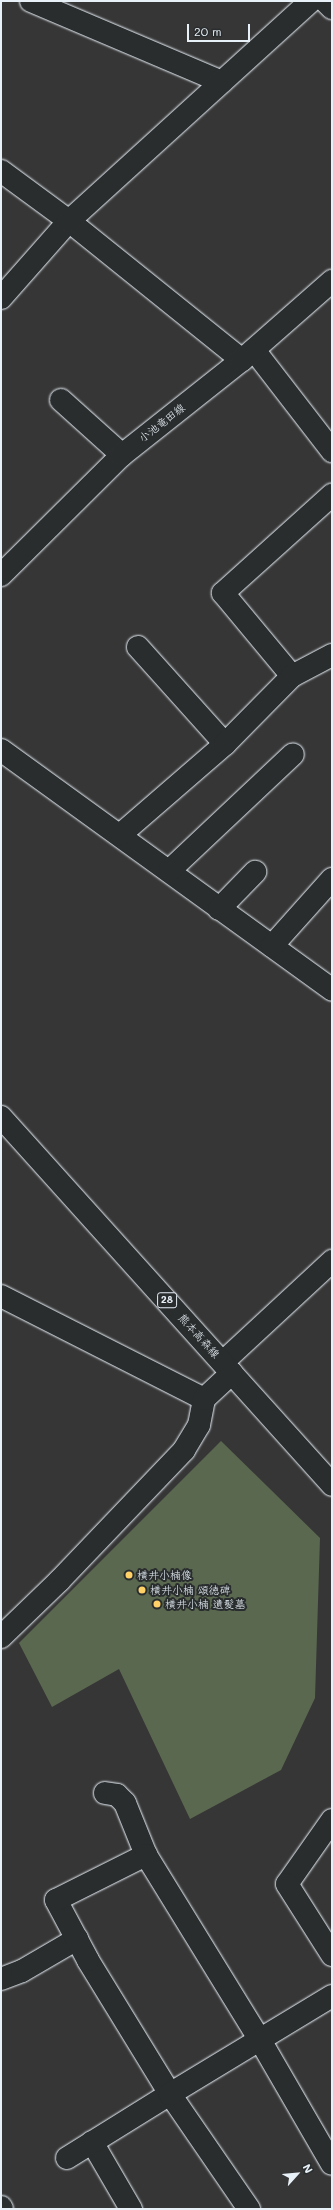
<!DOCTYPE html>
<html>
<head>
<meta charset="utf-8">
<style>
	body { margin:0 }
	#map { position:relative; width:333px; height:2210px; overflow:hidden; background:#373636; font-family:Mali,"Klee One",sans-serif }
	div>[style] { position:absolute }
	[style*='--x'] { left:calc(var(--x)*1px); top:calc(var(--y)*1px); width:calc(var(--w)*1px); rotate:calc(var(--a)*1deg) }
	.green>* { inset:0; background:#5a6850 }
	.roads { filter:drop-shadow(0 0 1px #e8f1f8) drop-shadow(0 0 1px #e8f1f8) }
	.minor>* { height:22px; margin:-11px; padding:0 11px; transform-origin:11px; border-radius:11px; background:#2a2d2e }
	.secondary>* { height:22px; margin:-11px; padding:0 11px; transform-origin:11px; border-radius:11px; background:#2a2d2e }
	.primary>* { height:22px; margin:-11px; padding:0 11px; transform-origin:11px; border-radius:11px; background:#2a2d2e }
	.dots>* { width:11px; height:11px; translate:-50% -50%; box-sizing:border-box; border:2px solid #2a2d2e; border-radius:50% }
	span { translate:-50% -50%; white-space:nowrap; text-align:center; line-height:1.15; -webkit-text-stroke:4px #2a2d2e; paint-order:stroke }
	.shield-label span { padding:1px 3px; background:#2a2d2e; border:1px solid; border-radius:3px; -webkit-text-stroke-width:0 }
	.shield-label { font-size:10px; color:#e8f1f8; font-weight:700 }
	.street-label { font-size:11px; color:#e8f1f8 }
	.poi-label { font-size:11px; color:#e8f1f8 }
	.left { translate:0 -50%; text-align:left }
	.frame { position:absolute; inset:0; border:2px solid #e8f1f8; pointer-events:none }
	.north { position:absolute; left:277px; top:2154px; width:40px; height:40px; -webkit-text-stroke:3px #2a2d2e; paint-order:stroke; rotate:63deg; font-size:11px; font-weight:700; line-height:16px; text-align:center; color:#e8f1f8 }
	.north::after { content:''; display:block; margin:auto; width:14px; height:18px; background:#e8f1f8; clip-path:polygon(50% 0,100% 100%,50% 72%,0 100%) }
	.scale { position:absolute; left:187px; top:24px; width:63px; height:18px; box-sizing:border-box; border:2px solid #e8f1f8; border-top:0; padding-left:5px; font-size:12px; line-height:14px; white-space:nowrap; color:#e8f1f8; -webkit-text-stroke:3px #2a2d2e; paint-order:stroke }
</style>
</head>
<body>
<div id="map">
	<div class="green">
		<i style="clip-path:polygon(221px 1441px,320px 1538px,315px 1698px,281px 1770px,190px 1819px,119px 1669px,52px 1707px,19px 1643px)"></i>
	</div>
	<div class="roads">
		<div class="minor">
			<i style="--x:31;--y:1;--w:207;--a:23"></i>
			<i style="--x:325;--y:1;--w:10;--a:45"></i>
			<i style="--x:1;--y:171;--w:84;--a:36.3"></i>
			<i style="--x:69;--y:221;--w:222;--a:38.8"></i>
			<i style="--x:1;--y:298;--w:103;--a:-48.6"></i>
			<i style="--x:69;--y:221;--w:327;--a:-42.3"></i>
			<i style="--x:254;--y:350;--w:128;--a:52.3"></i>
			<i style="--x:61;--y:400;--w:82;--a:42"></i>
			<i style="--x:138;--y:647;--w:130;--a:48.1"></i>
			<i style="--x:292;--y:676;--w:108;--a:-129.7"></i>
			<i style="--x:223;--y:593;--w:147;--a:-42"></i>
			<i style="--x:1;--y:750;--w:409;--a:35.9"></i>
			<i style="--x:120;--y:835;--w:139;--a:-40.9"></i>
			<i style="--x:225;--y:744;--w:95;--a:-45.4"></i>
			<i style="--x:292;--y:676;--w:45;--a:-27.7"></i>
			<i style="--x:169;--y:871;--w:170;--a:-43.3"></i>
			<i style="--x:219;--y:909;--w:52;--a:-45.8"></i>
			<i style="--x:272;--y:946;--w:90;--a:-48.2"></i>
			<i style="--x:1;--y:1296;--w:228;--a:26.9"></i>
			<i style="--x:223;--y:1362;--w:149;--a:-42.8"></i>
			<i style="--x:1;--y:1637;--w:81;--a:-44"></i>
			<i style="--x:59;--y:1581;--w:181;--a:-46.3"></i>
			<i style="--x:184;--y:1450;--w:29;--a:-59"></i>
			<i style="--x:199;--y:1425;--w:26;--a:-79"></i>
			<i style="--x:204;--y:1399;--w:38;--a:-43"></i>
			<i style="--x:105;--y:1793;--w:12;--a:9"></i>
			<i style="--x:117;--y:1795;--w:11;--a:45"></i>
			<i style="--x:125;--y:1803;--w:56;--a:68"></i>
			<i style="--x:332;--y:1820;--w:78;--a:125.1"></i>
			<i style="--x:287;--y:1884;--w:84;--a:57.6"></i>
			<i style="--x:1;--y:1979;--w:22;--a:-21"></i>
			<i style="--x:22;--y:1971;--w:64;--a:-30.2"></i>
			<i style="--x:92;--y:2142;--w:78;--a:59.8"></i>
			<i style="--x:67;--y:2158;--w:121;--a:-31.9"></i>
			<i style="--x:170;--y:2094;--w:157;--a:-121.5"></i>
			<i style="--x:88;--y:1960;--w:68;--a:-118.1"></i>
			<i style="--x:56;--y:1900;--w:101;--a:-26.6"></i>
			<i style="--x:146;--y:1855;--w:217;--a:58.4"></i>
			<i style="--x:260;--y:2040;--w:143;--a:59.9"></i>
			<i style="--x:1;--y:2207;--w:2;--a:63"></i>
			<i style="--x:249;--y:2209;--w:140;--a:-124.5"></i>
			<i style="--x:170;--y:2094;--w:189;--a:-31.2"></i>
		</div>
		<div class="secondary">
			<i style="--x:1;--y:575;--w:170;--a:-44.8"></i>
			<i style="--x:122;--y:455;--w:153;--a:-38.4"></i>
			<i style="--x:242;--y:360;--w:120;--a:-41.3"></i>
		</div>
		<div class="primary">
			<i style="--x:1;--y:1117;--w:495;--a:48"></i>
		</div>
	</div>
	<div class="dots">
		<i style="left:129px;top:1575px;background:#ffd166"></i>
		<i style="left:142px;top:1590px;background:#ffd166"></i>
		<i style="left:157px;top:1604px;background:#ffd166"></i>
	</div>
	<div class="shield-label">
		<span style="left:167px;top:1300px">28</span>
	</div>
	<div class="street-label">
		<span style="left:162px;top:423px;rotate:-38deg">小池竜田線</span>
		<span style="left:199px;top:1336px;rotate:48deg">熊本高森線</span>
	</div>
	<div class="poi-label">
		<span class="left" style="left:137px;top:1575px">横井小楠像</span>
		<span class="left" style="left:150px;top:1590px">横井小楠 頌徳碑</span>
		<span class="left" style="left:165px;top:1604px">横井小楠 遺髪墓</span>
	</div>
	<div class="frame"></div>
	<div class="north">N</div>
	<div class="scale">20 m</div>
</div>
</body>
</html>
